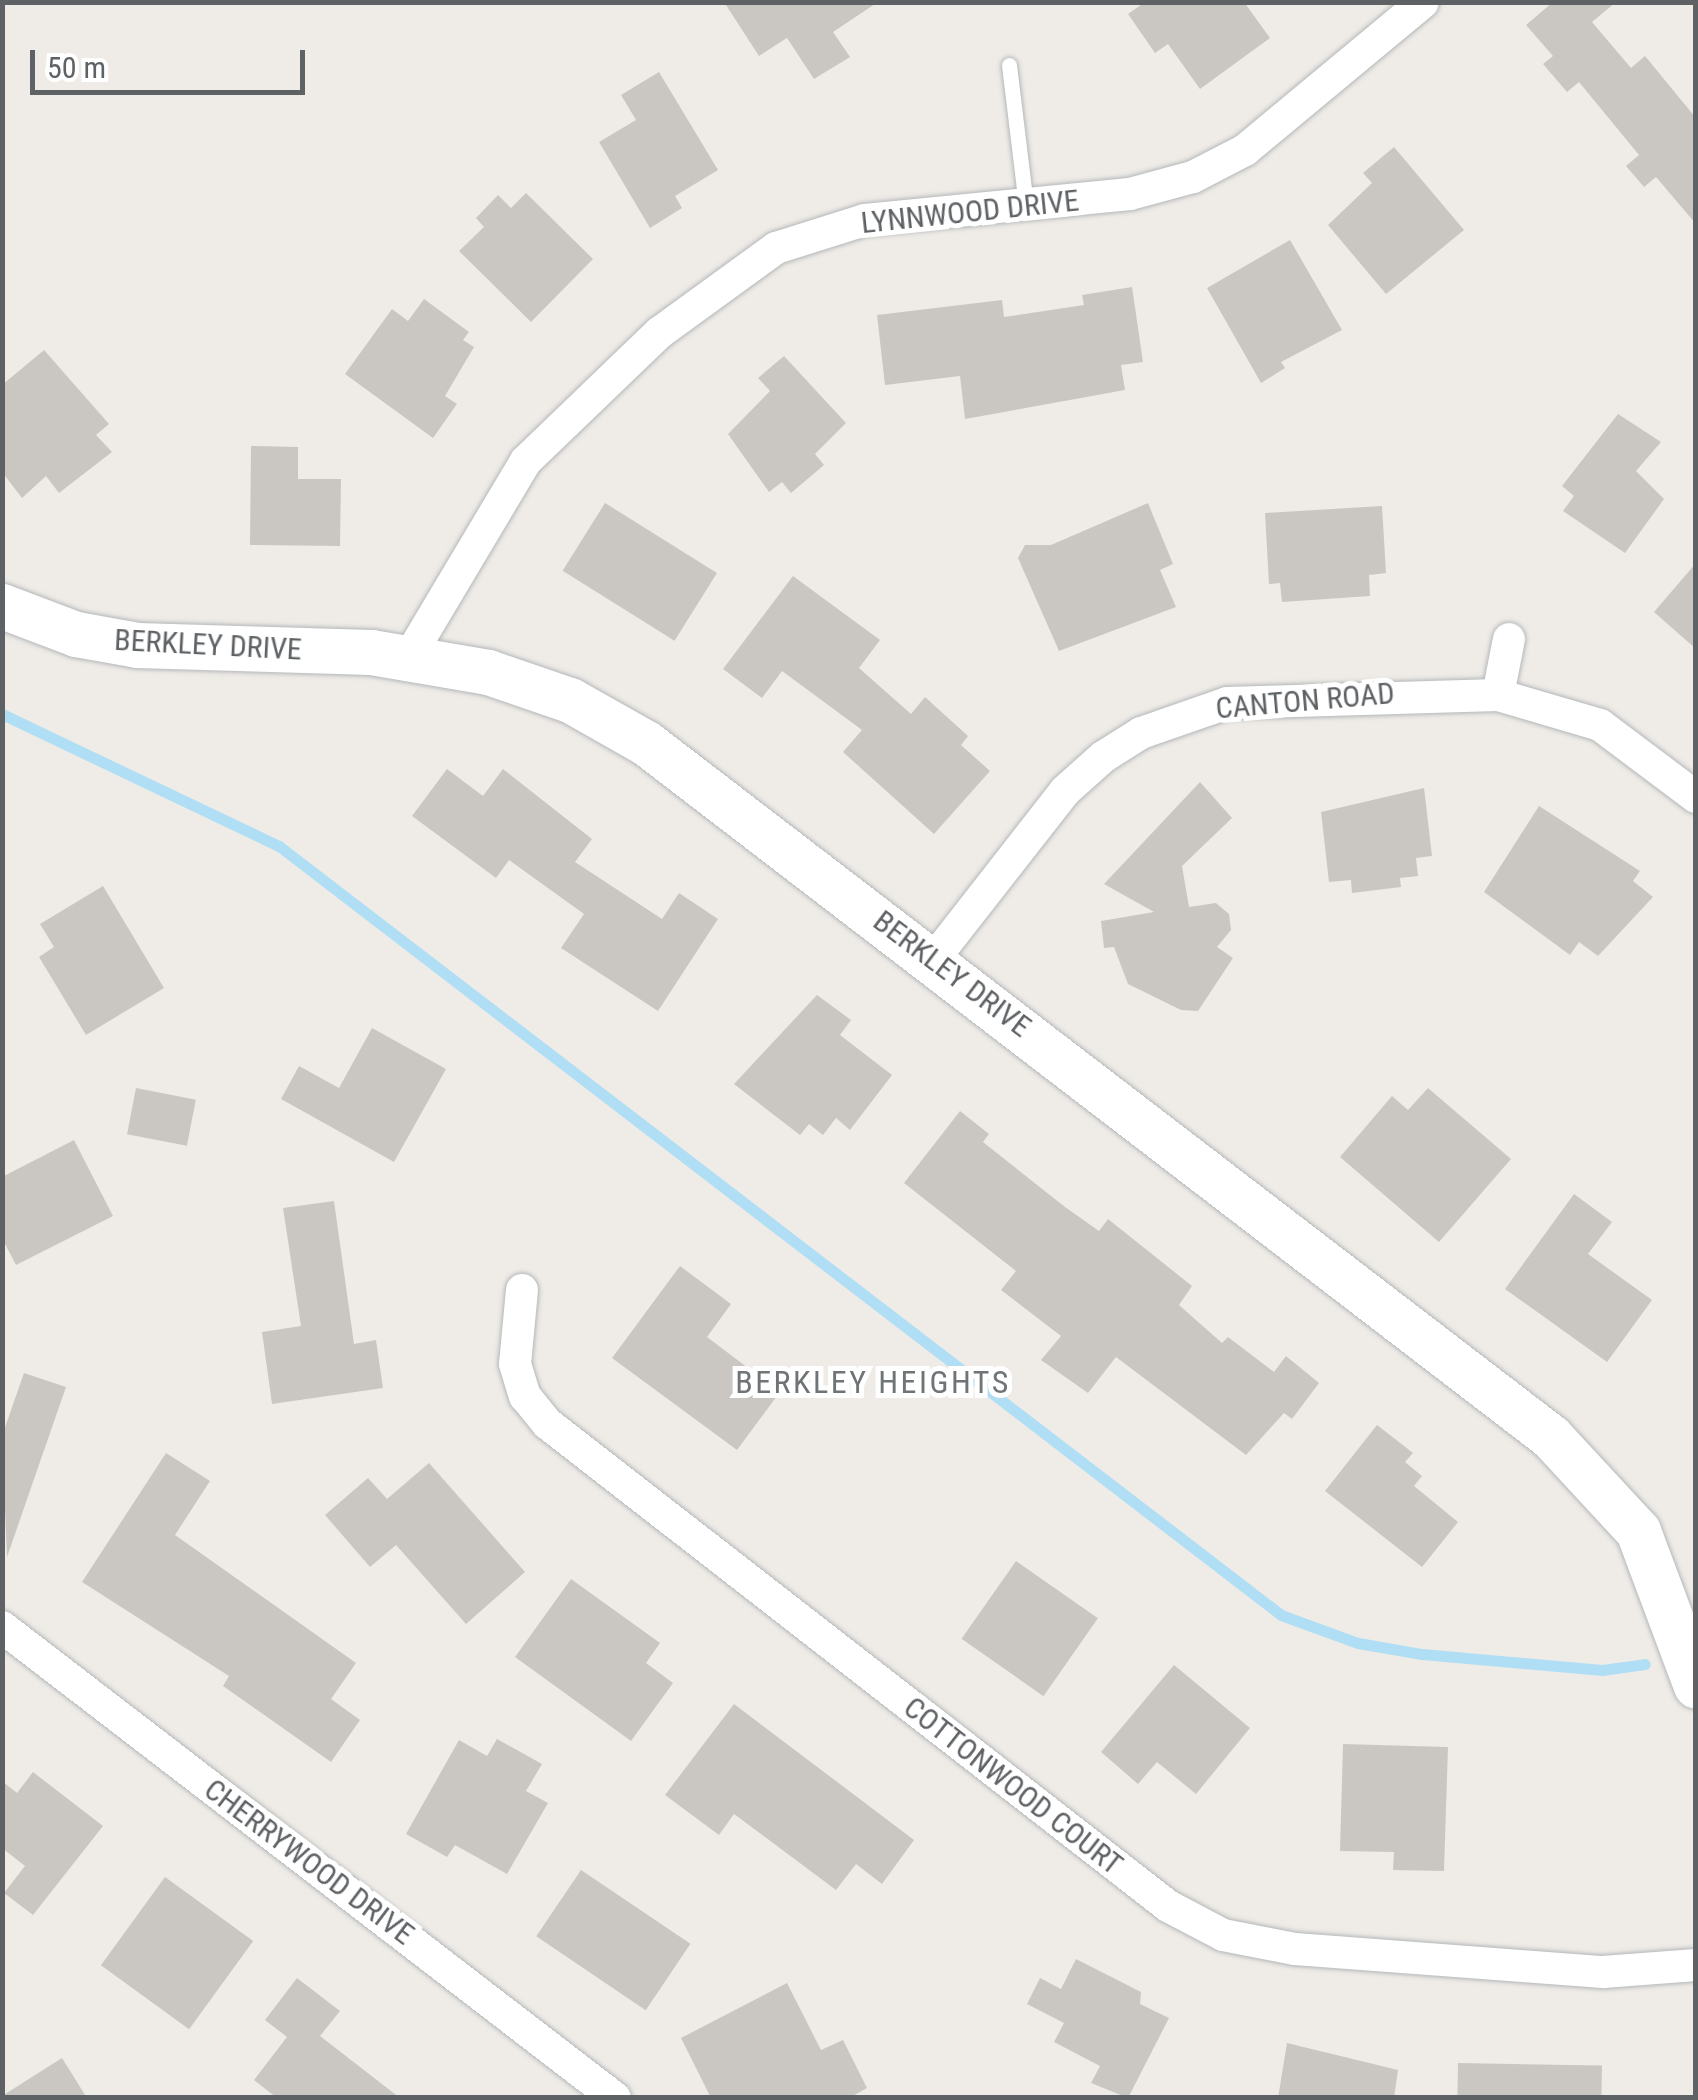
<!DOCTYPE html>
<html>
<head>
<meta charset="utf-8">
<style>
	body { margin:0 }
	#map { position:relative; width:1698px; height:2100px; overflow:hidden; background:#efece7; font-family:"Roboto Condensed",sans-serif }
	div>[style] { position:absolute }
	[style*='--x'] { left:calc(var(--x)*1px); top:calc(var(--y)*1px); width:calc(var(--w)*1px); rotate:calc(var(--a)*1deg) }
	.stream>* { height:11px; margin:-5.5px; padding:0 5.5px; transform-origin:5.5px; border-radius:5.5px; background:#b0def5 }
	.building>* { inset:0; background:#cac7c3; transform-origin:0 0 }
	.roads { filter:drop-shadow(0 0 2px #b4b7ba) drop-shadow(0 0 2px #b4b7ba) }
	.lane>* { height:15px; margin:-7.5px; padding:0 7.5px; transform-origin:7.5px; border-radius:7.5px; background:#fff }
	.street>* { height:32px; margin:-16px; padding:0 16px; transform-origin:16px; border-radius:16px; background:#fff }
	.secondary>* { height:45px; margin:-22.5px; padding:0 22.5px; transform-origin:22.5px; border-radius:22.5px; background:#fff }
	span { translate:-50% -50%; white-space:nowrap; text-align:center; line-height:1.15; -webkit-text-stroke:10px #fff; paint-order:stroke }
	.street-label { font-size:30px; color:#5e6265 }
	.neighbourhood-label { font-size:32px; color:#6f7477; letter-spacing:2.5px }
	.frame { position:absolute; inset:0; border:5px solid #5e6265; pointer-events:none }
	.scale { position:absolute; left:30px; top:50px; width:275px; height:45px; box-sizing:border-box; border:5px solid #5e6265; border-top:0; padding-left:12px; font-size:30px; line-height:35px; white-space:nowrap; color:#5e6265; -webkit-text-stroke:8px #fff; paint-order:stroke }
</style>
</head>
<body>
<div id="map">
	<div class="stream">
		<i style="--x:2;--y:714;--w:307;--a:25.5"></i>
		<i style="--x:279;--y:846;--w:1263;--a:37.5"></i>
		<i style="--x:1281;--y:1615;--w:82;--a:20"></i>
		<i style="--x:1358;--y:1643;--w:65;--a:9.8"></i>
		<i style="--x:1422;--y:1654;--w:181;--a:5.1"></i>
		<i style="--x:1602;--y:1670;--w:43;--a:-7.9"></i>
	</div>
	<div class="building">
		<i style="clip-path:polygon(724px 2px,878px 2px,833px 32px,850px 57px,814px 79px,787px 38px,759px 56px)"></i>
		<i style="clip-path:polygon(1145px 2px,1244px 2px,1270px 38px,1200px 89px,1168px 44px,1155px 53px,1128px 14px)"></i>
		<i style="clip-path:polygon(1553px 2px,1616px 2px,1592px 22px,1631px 68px,1645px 56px,1696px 118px,1696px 224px,1656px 177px,1644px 187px,1626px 166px,1639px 155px,1579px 82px,1567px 92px,1543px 64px,1553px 56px,1526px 25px)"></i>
		<i style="clip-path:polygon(659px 72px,718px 170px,675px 196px,682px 208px,650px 228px,599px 142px,636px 120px,621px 95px)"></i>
		<i style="clip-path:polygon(1394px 147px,1464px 230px,1386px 294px,1328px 225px,1372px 183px,1363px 173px)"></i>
		<i style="clip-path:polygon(526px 193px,593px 259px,531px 322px,459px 251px,484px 227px,476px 218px,498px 195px,511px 208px)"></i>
		<i style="clip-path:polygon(1290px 240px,1342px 330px,1281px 362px,1285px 368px,1261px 383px,1207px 288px)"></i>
		<i style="clip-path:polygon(1132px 287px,1143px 362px,1121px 365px,1125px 390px,965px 419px,960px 376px,885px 385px,877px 315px,1002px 300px,1004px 317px,1084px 305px,1082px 295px)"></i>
		<i style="clip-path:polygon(424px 299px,469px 332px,463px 340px,474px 347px,445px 396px,457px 404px,433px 438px,345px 374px,392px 309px,408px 321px)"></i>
		<i style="clip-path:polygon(44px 350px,109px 424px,96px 435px,112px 452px,59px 493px,46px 476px,22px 498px,2px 472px,2px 385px)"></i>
		<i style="clip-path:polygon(784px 356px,846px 423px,815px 454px,824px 465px,791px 493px,782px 482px,769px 492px,728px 434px,770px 391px,758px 378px)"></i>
		<i style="clip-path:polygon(1618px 414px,1661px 442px,1636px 471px,1664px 499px,1625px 553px,1563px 511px,1574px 496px,1562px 486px)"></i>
		<i style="clip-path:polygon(251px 446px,298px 447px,298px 479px,341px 479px,340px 546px,250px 545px)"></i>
		<i style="left:605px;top:503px;width:132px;height:80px;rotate:32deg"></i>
		<i style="clip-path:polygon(1148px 503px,1173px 564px,1160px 570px,1176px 607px,1059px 651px,1018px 558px,1025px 545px,1051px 545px)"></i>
		<i style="clip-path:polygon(1382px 506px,1386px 573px,1369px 575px,1370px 596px,1282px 602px,1280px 583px,1269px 584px,1265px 513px)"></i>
		<i style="clip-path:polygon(1696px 563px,1696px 649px,1654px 612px)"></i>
		<i style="clip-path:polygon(793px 576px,880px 640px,859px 668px,911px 714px,925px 697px,968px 736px,961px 745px,990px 771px,934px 834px,843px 752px,862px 730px,782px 671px,762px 698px,723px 669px)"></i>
		<i style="clip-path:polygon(447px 769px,483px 796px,503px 769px,592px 839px,575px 862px,662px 919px,679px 893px,718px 919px,658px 1011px,561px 948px,584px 914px,509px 860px,496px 878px,412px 816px)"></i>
		<i style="clip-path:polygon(1200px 782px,1232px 818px,1182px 866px,1189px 907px,1216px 903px,1229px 914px,1231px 930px,1217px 947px,1233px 958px,1198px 1011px,1181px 1010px,1128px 984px,1114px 947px,1104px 948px,1101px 921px,1154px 912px,1104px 884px)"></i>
		<i style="clip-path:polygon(1424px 788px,1432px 856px,1416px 858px,1418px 876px,1400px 878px,1401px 887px,1352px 893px,1351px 880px,1329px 882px,1321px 812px)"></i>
		<i style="clip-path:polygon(1539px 806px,1640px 871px,1633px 881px,1653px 897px,1598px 956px,1579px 942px,1570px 955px,1484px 892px)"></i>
		<i style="clip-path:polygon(103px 886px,164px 988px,86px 1035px,39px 957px,54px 947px,40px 924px)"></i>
		<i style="clip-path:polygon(817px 995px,851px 1020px,840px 1035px,892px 1075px,850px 1130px,836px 1118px,823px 1135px,809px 1124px,800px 1135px,734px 1084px)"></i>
		<i style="clip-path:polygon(372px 1028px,446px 1069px,394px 1162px,281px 1099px,299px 1066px,339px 1088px)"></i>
		<i style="left:136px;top:1088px;width:61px;height:47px;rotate:11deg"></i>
		<i style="clip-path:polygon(1428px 1088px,1511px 1159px,1439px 1242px,1340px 1157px,1392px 1096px,1408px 1110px)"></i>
		<i style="clip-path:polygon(960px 1111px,989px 1134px,983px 1142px,1065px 1207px,1099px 1231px,1108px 1219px,1192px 1286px,1179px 1305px,1222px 1343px,1228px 1337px,1274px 1372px,1286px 1356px,1319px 1383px,1292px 1419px,1284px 1413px,1246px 1455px,1116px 1357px,1088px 1393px,1041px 1360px,1061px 1336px,1001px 1290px,1016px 1271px,904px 1183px)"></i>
		<i style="clip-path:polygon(74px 1140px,113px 1216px,16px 1265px,2px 1238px,2px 1177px)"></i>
		<i style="clip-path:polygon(1574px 1194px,1612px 1222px,1588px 1254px,1652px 1300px,1607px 1362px,1505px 1289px)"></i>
		<i style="clip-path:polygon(334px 1201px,354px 1344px,376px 1340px,383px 1388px,272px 1404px,262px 1332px,301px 1326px,283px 1208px)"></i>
		<i style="clip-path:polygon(680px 1266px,731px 1304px,707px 1337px,780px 1392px,737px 1450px,612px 1358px)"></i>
		<i style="clip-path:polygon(24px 1373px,66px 1387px,7px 1557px,2px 1436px)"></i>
		<i style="clip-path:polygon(1377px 1425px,1413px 1453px,1405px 1462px,1422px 1476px,1414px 1486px,1458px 1522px,1422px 1567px,1325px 1491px)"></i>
		<i style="clip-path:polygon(166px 1453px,210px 1481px,175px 1535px,356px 1663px,331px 1699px,360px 1720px,331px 1762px,223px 1686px,229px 1676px,82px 1582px)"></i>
		<i style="clip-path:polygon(429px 1463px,525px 1572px,466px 1624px,396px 1545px,370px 1567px,325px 1515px,368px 1478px,387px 1499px)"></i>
		<i style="left:1016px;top:1561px;width:100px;height:95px;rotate:35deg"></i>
		<i style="clip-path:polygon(571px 1579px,660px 1643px,646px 1663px,673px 1683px,631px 1741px,515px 1657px)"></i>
		<i style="clip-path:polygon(1174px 1665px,1250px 1728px,1196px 1794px,1157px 1762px,1138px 1784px,1101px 1752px)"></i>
		<i style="clip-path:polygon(734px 1704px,914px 1840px,882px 1884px,856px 1864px,836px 1890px,734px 1814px,719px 1835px,665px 1795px)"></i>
		<i style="clip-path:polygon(497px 1739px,542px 1764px,526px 1791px,548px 1803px,507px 1874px,455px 1845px,447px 1857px,406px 1834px,459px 1740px,487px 1756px)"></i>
		<i style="clip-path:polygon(1343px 1744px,1448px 1747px,1444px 1871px,1393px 1870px,1394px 1852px,1340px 1851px)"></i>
		<i style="clip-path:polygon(33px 1772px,103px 1826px,33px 1915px,4px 1893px,25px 1866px,2px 1848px,2px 1781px,17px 1793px)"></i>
		<i style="left:581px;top:1870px;width:132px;height:80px;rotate:34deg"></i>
		<i style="left:165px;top:1877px;width:109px;height:109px;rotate:36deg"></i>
		<i style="clip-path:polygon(1076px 1959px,1141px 1992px,1140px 2004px,1169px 2018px,1128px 2098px,1091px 2083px,1100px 2066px,1054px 2042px,1064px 2023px,1027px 2004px,1040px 1978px,1061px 1989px)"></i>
		<i style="clip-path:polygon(297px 1978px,340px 2011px,320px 2036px,400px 2098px,277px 2098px,254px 2080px,287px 2037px,265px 2020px)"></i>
		<i style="clip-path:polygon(787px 1983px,821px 2050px,843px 2040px,867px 2088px,849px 2098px,711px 2098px,681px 2038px)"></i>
		<i style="clip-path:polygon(1287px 2043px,1398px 2070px,1394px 2098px,1278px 2098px)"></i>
		<i style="clip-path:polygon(62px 2058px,87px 2098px,2px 2098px,2px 2096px)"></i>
		<i style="left:1458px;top:2063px;width:144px;height:35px;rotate:1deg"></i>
	</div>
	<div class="roads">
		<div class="lane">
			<i style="--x:1009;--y:65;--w:141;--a:83.1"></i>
		</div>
		<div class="street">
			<i style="--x:409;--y:657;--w:228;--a:-59.2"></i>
			<i style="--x:526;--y:461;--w:185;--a:-43.9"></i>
			<i style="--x:659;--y:333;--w:145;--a:-36"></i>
			<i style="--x:776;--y:248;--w:93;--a:-17.5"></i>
			<i style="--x:865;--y:220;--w:266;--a:-5.6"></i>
			<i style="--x:1130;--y:194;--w:65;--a:-15.1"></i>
			<i style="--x:1193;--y:177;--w:59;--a:-27.4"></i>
			<i style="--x:1245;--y:150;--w:231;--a:-39.7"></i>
			<i style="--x:1498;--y:695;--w:57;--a:-78.9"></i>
			<i style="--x:933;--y:960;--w:214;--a:-52"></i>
			<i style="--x:1065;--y:791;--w:51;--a:-41.8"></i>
			<i style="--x:1103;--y:757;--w:45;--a:-32.3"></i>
			<i style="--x:1141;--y:733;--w:91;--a:-19.2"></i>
			<i style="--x:1227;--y:703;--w:271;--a:-1.7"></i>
			<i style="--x:1498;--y:695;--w:106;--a:16.4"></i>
			<i style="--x:1600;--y:725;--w:120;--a:36.9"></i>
			<i style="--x:522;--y:1290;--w:74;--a:95.4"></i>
			<i style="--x:515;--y:1364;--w:34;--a:73"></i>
			<i style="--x:525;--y:1396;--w:36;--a:51"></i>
			<i style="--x:548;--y:1424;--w:785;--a:37.86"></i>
			<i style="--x:1168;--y:1906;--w:62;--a:27.8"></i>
			<i style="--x:1223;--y:1935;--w:73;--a:11"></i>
			<i style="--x:1295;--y:1949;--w:309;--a:4.3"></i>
			<i style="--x:1603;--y:1972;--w:93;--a:-4.3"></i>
			<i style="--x:2;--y:1627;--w:773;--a:37.54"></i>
		</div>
		<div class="secondary">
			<i style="--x:2;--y:606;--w:79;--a:20.7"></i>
			<i style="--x:76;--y:634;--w:62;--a:10.2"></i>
			<i style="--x:137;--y:645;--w:234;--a:1.7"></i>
			<i style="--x:371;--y:652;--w:119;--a:9.7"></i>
			<i style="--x:488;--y:672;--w:87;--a:18.9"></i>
			<i style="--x:570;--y:700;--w:87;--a:29.5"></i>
			<i style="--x:646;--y:743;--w:1140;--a:37.48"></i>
			<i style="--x:1551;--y:1437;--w:128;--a:47.2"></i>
			<i style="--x:1638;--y:1531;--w:165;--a:69.5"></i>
		</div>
	</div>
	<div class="street-label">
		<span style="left:970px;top:212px;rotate:-6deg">LYNNWOOD DRIVE</span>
		<span style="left:208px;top:645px;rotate:3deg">BERKLEY DRIVE</span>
		<span style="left:1305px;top:701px;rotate:-5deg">CANTON ROAD</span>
		<span style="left:952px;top:974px;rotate:37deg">BERKLEY DRIVE</span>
		<span style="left:1013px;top:1786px;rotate:38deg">COTTONWOOD COURT</span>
		<span style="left:309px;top:1862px;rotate:37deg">CHERRYWOOD DRIVE</span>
	</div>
	<div class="neighbourhood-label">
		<span style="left:873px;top:1382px">BERKLEY HEIGHTS</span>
	</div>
	<div class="frame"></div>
	<div class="scale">50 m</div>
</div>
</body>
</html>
